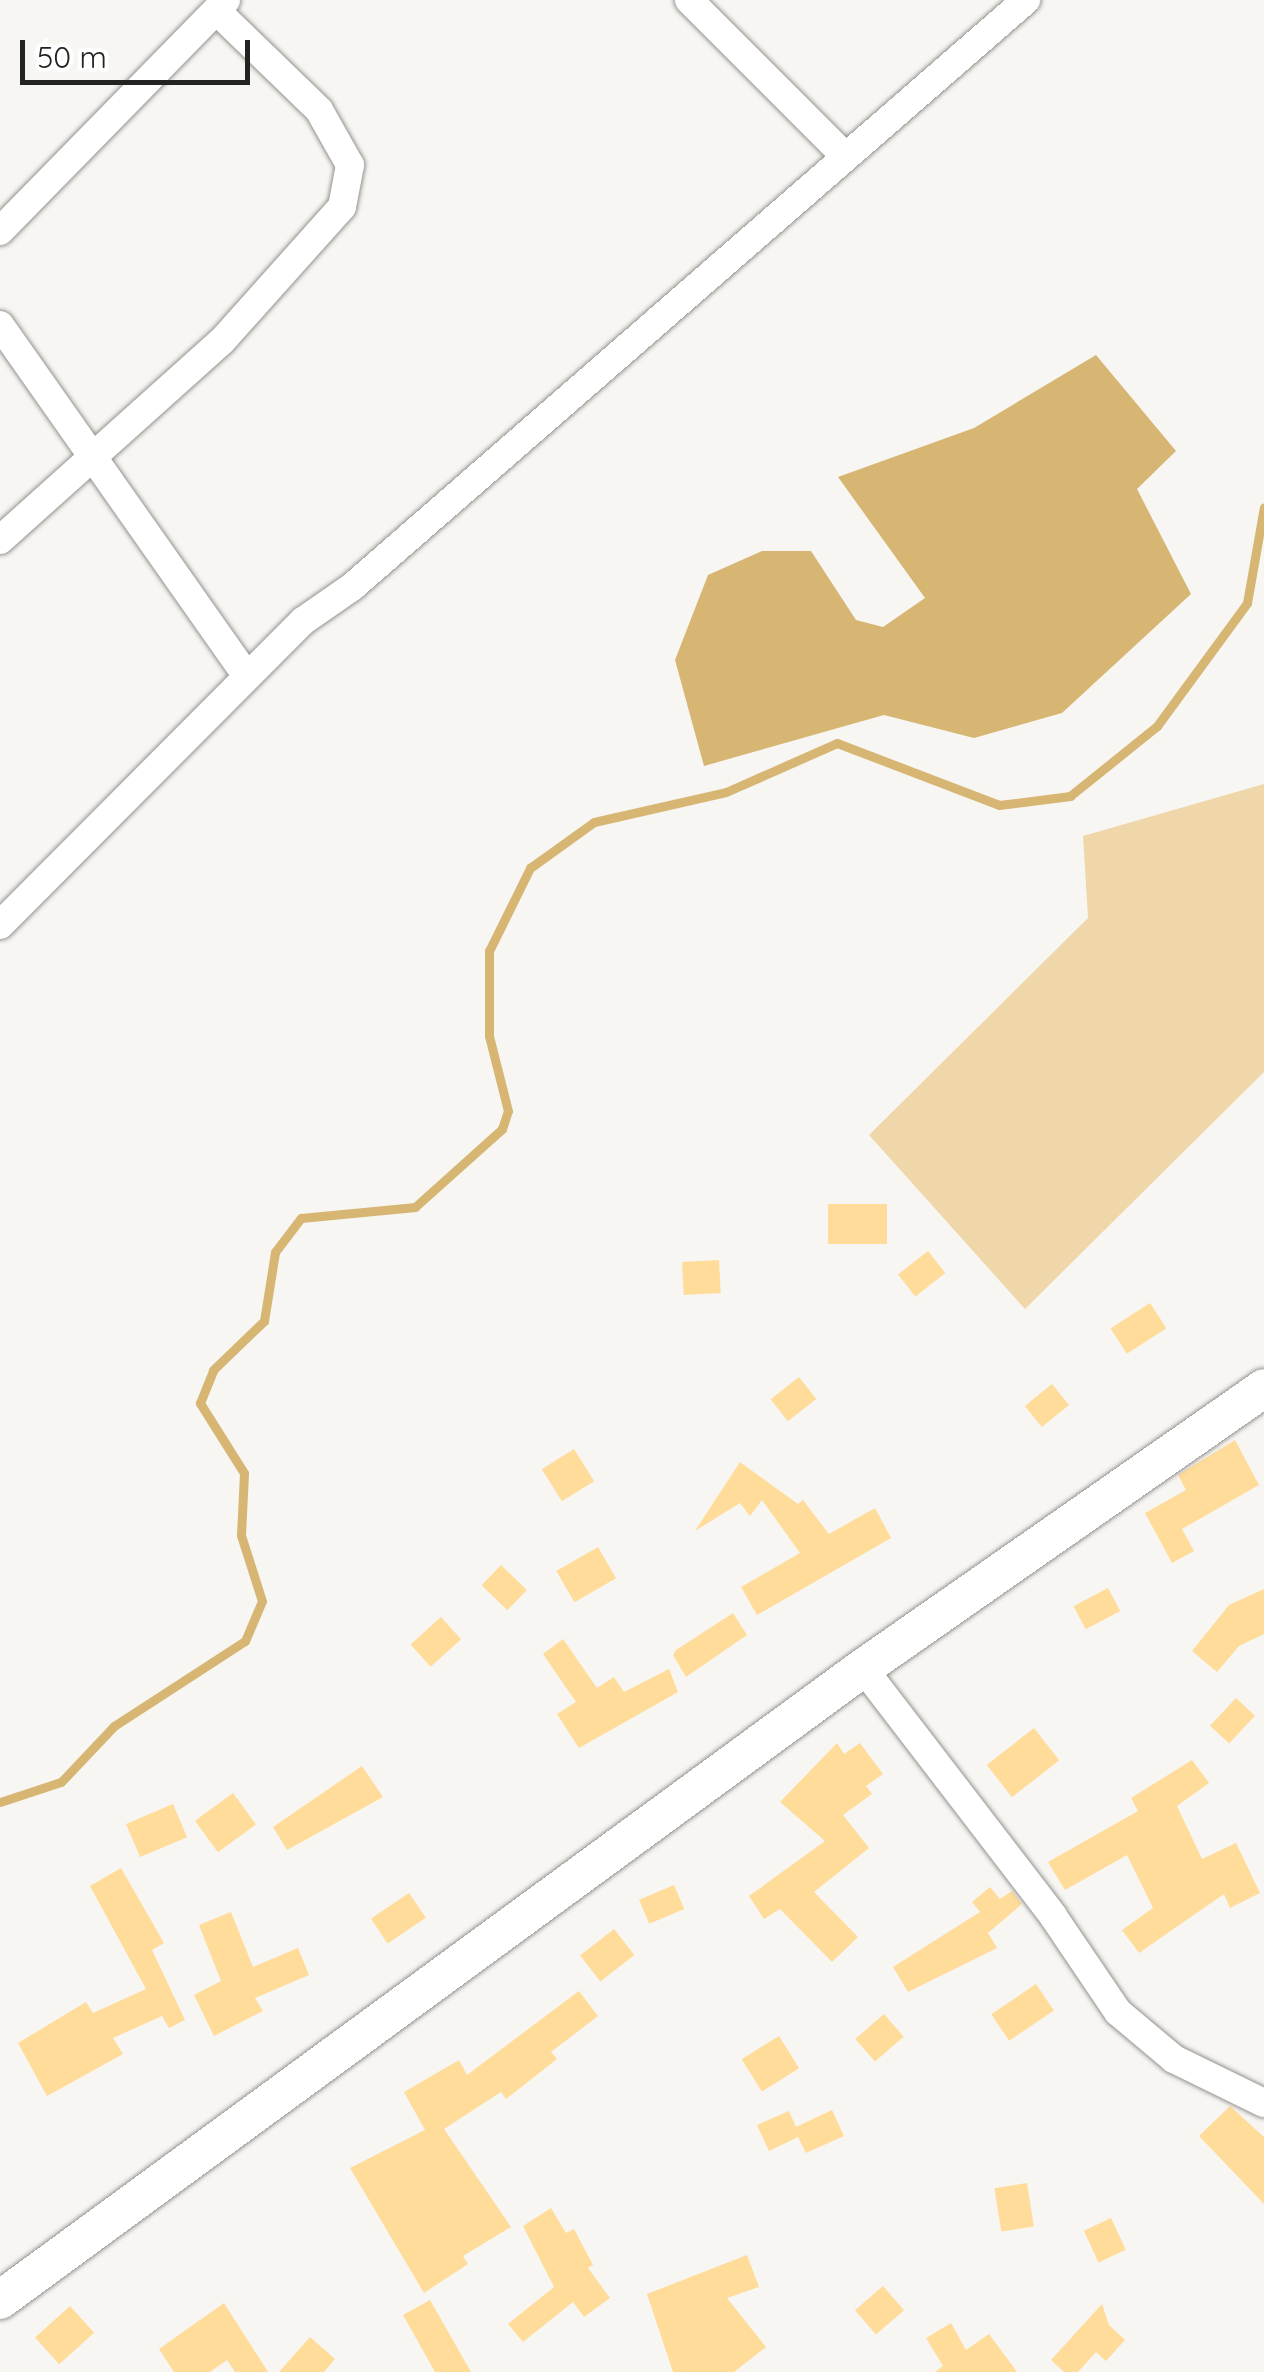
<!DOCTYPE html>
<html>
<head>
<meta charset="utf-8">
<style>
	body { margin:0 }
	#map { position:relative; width:1264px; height:2372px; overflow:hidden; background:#f8f6f3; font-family:Quicksand,sans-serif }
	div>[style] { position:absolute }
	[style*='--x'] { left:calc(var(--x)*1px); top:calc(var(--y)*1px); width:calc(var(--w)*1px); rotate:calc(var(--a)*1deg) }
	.green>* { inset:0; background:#efd7a9 }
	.water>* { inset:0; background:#d7b674 }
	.stream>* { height:9px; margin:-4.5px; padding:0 4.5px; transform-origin:4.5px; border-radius:4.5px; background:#d7b674 }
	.building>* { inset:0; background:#ffdc99; transform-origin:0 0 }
	.roads { filter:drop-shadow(0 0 2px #94928f) drop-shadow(0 0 2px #94928f) }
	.minor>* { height:28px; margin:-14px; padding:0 14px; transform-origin:14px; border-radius:14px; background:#fff }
	.secondary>* { height:38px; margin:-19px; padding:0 19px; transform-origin:19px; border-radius:19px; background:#fff }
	span { translate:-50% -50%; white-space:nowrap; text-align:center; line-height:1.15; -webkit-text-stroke:9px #fff; paint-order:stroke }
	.scale { position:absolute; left:20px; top:40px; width:230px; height:45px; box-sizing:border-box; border:5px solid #232322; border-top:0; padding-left:12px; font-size:30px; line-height:35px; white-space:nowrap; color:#232322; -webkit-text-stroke:8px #fff; paint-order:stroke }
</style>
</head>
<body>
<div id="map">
	<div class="green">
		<i style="clip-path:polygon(1264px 784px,1264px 1072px,1025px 1309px,869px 1135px,1088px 918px,1083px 836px)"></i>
	</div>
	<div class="water">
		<i style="clip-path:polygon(1096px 355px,1176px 451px,1137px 489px,1191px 594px,1062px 713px,974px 738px,884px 715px,704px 766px,675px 660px,708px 575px,762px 551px,811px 551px,856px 620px,883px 627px,925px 598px,838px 477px,974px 428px)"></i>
	</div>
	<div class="stream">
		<i style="--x:0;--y:1802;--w:64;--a:-18.2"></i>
		<i style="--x:61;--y:1782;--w:77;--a:-46.6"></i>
		<i style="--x:114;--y:1726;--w:156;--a:-33"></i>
		<i style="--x:245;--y:1641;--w:43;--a:-67"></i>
		<i style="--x:262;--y:1601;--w:69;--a:-107.7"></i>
		<i style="--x:241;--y:1535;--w:62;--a:-87.2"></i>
		<i style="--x:244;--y:1473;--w:83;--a:-122.2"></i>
		<i style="--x:200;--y:1403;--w:35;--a:-68"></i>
		<i style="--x:213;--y:1370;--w:71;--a:-43.9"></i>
		<i style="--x:264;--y:1321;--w:70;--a:-80.9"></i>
		<i style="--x:275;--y:1252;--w:43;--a:-52.6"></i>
		<i style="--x:301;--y:1218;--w:115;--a:-5.5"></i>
		<i style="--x:415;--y:1207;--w:117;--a:-41.9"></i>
		<i style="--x:502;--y:1129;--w:19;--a:-72"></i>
		<i style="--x:508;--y:1111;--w:77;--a:-104.2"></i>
		<i style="--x:489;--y:1036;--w:85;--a:-90"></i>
		<i style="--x:489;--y:951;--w:93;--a:-63.7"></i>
		<i style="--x:530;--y:868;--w:79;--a:-35.7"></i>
		<i style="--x:594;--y:822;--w:135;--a:-12.8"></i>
		<i style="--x:726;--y:792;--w:121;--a:-23.8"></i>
		<i style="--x:837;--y:743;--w:173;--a:20.9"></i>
		<i style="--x:999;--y:805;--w:72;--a:-7.2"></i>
		<i style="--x:1070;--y:796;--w:112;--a:-38.8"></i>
		<i style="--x:1157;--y:726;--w:152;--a:-53.8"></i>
		<i style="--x:1247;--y:603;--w:97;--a:-80"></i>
	</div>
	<div class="building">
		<i style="left:828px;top:1204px;width:59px;height:40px"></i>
		<i style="left:928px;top:1251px;width:28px;height:38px;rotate:52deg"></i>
		<i style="left:719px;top:1260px;width:33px;height:37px;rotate:87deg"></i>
		<i style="left:1150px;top:1303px;width:30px;height:47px;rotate:57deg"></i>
		<i style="left:799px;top:1377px;width:28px;height:36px;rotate:52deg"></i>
		<i style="left:1052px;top:1384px;width:27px;height:35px;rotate:51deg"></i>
		<i style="clip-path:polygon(1235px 1440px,1259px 1485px,1182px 1529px,1194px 1551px,1172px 1563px,1145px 1513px,1186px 1490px,1178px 1475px)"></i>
		<i style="left:574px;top:1449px;width:38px;height:38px;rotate:58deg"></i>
		<i style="clip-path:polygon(740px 1462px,798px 1504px,803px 1500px,829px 1534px,875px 1508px,891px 1538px,757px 1615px,741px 1587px,800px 1553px,762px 1500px,750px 1516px,740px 1503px,695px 1531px)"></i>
		<i style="left:598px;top:1547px;width:36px;height:48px;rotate:60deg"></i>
		<i style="left:501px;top:1565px;width:36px;height:28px;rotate:44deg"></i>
		<i style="left:1108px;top:1588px;width:26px;height:39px;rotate:62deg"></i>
		<i style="clip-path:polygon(1264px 1589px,1264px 1634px,1239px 1646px,1217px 1672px,1192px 1651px,1229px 1605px)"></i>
		<i style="clip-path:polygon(733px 1613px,747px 1635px,686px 1677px,673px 1655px,676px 1650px)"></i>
		<i style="left:441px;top:1617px;width:30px;height:41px;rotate:48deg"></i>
		<i style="clip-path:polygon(563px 1639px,597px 1688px,614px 1677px,624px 1692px,669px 1669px,678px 1692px,579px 1748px,557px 1714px,576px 1702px,543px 1654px)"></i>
		<i style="left:1236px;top:1698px;width:26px;height:38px;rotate:43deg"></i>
		<i style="left:1034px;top:1728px;width:41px;height:60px;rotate:52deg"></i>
		<i style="clip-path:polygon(837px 1743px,844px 1754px,860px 1743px,883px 1774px,866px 1786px,872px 1794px,843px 1815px,869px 1848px,814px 1892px,858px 1937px,832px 1962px,780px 1909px,764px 1919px,749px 1896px,825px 1841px,780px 1802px)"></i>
		<i style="clip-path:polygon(1192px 1760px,1209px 1783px,1177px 1806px,1202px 1859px,1236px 1843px,1260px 1893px,1230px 1908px,1224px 1894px,1139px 1953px,1122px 1930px,1153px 1908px,1127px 1855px,1065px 1890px,1048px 1862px,1138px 1811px,1131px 1798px)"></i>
		<i style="clip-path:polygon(362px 1766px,383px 1797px,287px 1850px,273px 1827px)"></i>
		<i style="left:233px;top:1793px;width:39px;height:47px;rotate:54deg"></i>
		<i style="left:173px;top:1804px;width:36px;height:51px;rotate:67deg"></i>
		<i style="clip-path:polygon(121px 1868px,164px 1943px,152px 1950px,185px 2020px,169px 2028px,162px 2016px,113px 2038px,123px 2054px,47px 2096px,18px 2043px,86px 2002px,93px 2013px,146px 1989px,90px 1886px)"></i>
		<i style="left:674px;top:1885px;width:26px;height:38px;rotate:67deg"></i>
		<i style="clip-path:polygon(990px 1887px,1000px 1899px,1012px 1891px,1022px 1904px,988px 1933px,997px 1948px,908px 1992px,893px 1967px,980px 1912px,972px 1902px)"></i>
		<i style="left:409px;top:1893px;width:30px;height:46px;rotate:56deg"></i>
		<i style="clip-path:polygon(231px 1912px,253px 1967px,298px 1948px,309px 1975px,255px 1998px,263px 2011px,214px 2036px,194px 1995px,221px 1981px,199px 1925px)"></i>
		<i style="left:614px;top:1929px;width:33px;height:43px;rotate:52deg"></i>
		<i style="left:1036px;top:1984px;width:32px;height:54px;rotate:56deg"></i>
		<i style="clip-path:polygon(579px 1991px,598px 2016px,551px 2052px,557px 2059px,506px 2099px,501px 2092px,444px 2129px,511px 2227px,463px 2256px,468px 2264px,424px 2293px,350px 2168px,425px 2130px,404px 2092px,459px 2060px,467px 2075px)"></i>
		<i style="left:884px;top:2014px;width:30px;height:38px;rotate:49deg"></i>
		<i style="left:779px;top:2036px;width:38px;height:44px;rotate:58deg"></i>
		<i style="clip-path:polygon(1230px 2106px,1264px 2137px,1264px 2204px,1199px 2136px)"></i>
		<i style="clip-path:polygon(832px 2110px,844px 2136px,806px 2153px,798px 2137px,769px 2151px,757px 2125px,789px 2111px,796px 2127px)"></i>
		<i style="left:1027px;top:2183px;width:44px;height:33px;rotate:81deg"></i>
		<i style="clip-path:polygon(551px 2208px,566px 2233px,574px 2229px,593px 2265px,588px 2268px,610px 2298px,584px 2317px,573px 2302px,523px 2342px,508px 2324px,554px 2287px,523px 2226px)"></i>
		<i style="left:1111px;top:2218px;width:35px;height:30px;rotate:65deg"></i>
		<i style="clip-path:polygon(747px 2255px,759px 2287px,727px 2298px,766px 2347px,734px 2372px,673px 2372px,647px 2294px)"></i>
		<i style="left:883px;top:2286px;width:32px;height:37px;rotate:49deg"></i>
		<i style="clip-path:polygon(430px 2300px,471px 2372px,435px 2372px,403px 2315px)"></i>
		<i style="clip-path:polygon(224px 2303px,268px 2372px,235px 2372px,227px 2360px,210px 2372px,174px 2372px,159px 2349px)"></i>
		<i style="clip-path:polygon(1102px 2304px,1109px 2325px,1125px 2340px,1106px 2361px,1096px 2352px,1078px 2372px,1064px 2372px,1051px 2360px)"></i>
		<i style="left:70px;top:2306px;width:36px;height:47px;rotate:48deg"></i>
		<i style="clip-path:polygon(951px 2323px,966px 2350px,989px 2334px,1017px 2372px,935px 2372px,943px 2366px,926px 2338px)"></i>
		<i style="clip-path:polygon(310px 2337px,335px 2359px,324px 2372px,279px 2372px)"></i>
	</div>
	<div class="roads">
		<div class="minor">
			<i style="--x:689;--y:0;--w:218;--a:45"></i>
			<i style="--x:0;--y:231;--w:323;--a:-45.6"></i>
			<i style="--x:0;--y:325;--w:426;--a:54.9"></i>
			<i style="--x:0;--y:540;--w:298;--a:-41.9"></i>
			<i style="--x:222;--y:341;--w:180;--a:-48.2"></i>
			<i style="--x:342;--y:207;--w:43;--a:-79.2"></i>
			<i style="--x:350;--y:165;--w:63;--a:-119.4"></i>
			<i style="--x:319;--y:110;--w:142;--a:-135.9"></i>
			<i style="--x:0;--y:925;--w:429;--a:-45.1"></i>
			<i style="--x:303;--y:621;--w:60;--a:-34.8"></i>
			<i style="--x:352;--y:587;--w:894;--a:-41.05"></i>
			<i style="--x:863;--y:1668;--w:312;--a:52.5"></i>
			<i style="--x:1053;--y:1916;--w:116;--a:55.9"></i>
			<i style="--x:1118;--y:2012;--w:73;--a:40"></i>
			<i style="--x:1174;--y:2059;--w:100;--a:26.1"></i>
		</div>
		<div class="secondary">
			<i style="--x:0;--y:2300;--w:1070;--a:-36.22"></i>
			<i style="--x:863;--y:1668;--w:489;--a:-34.9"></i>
		</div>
	</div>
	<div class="scale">50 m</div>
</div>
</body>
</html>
